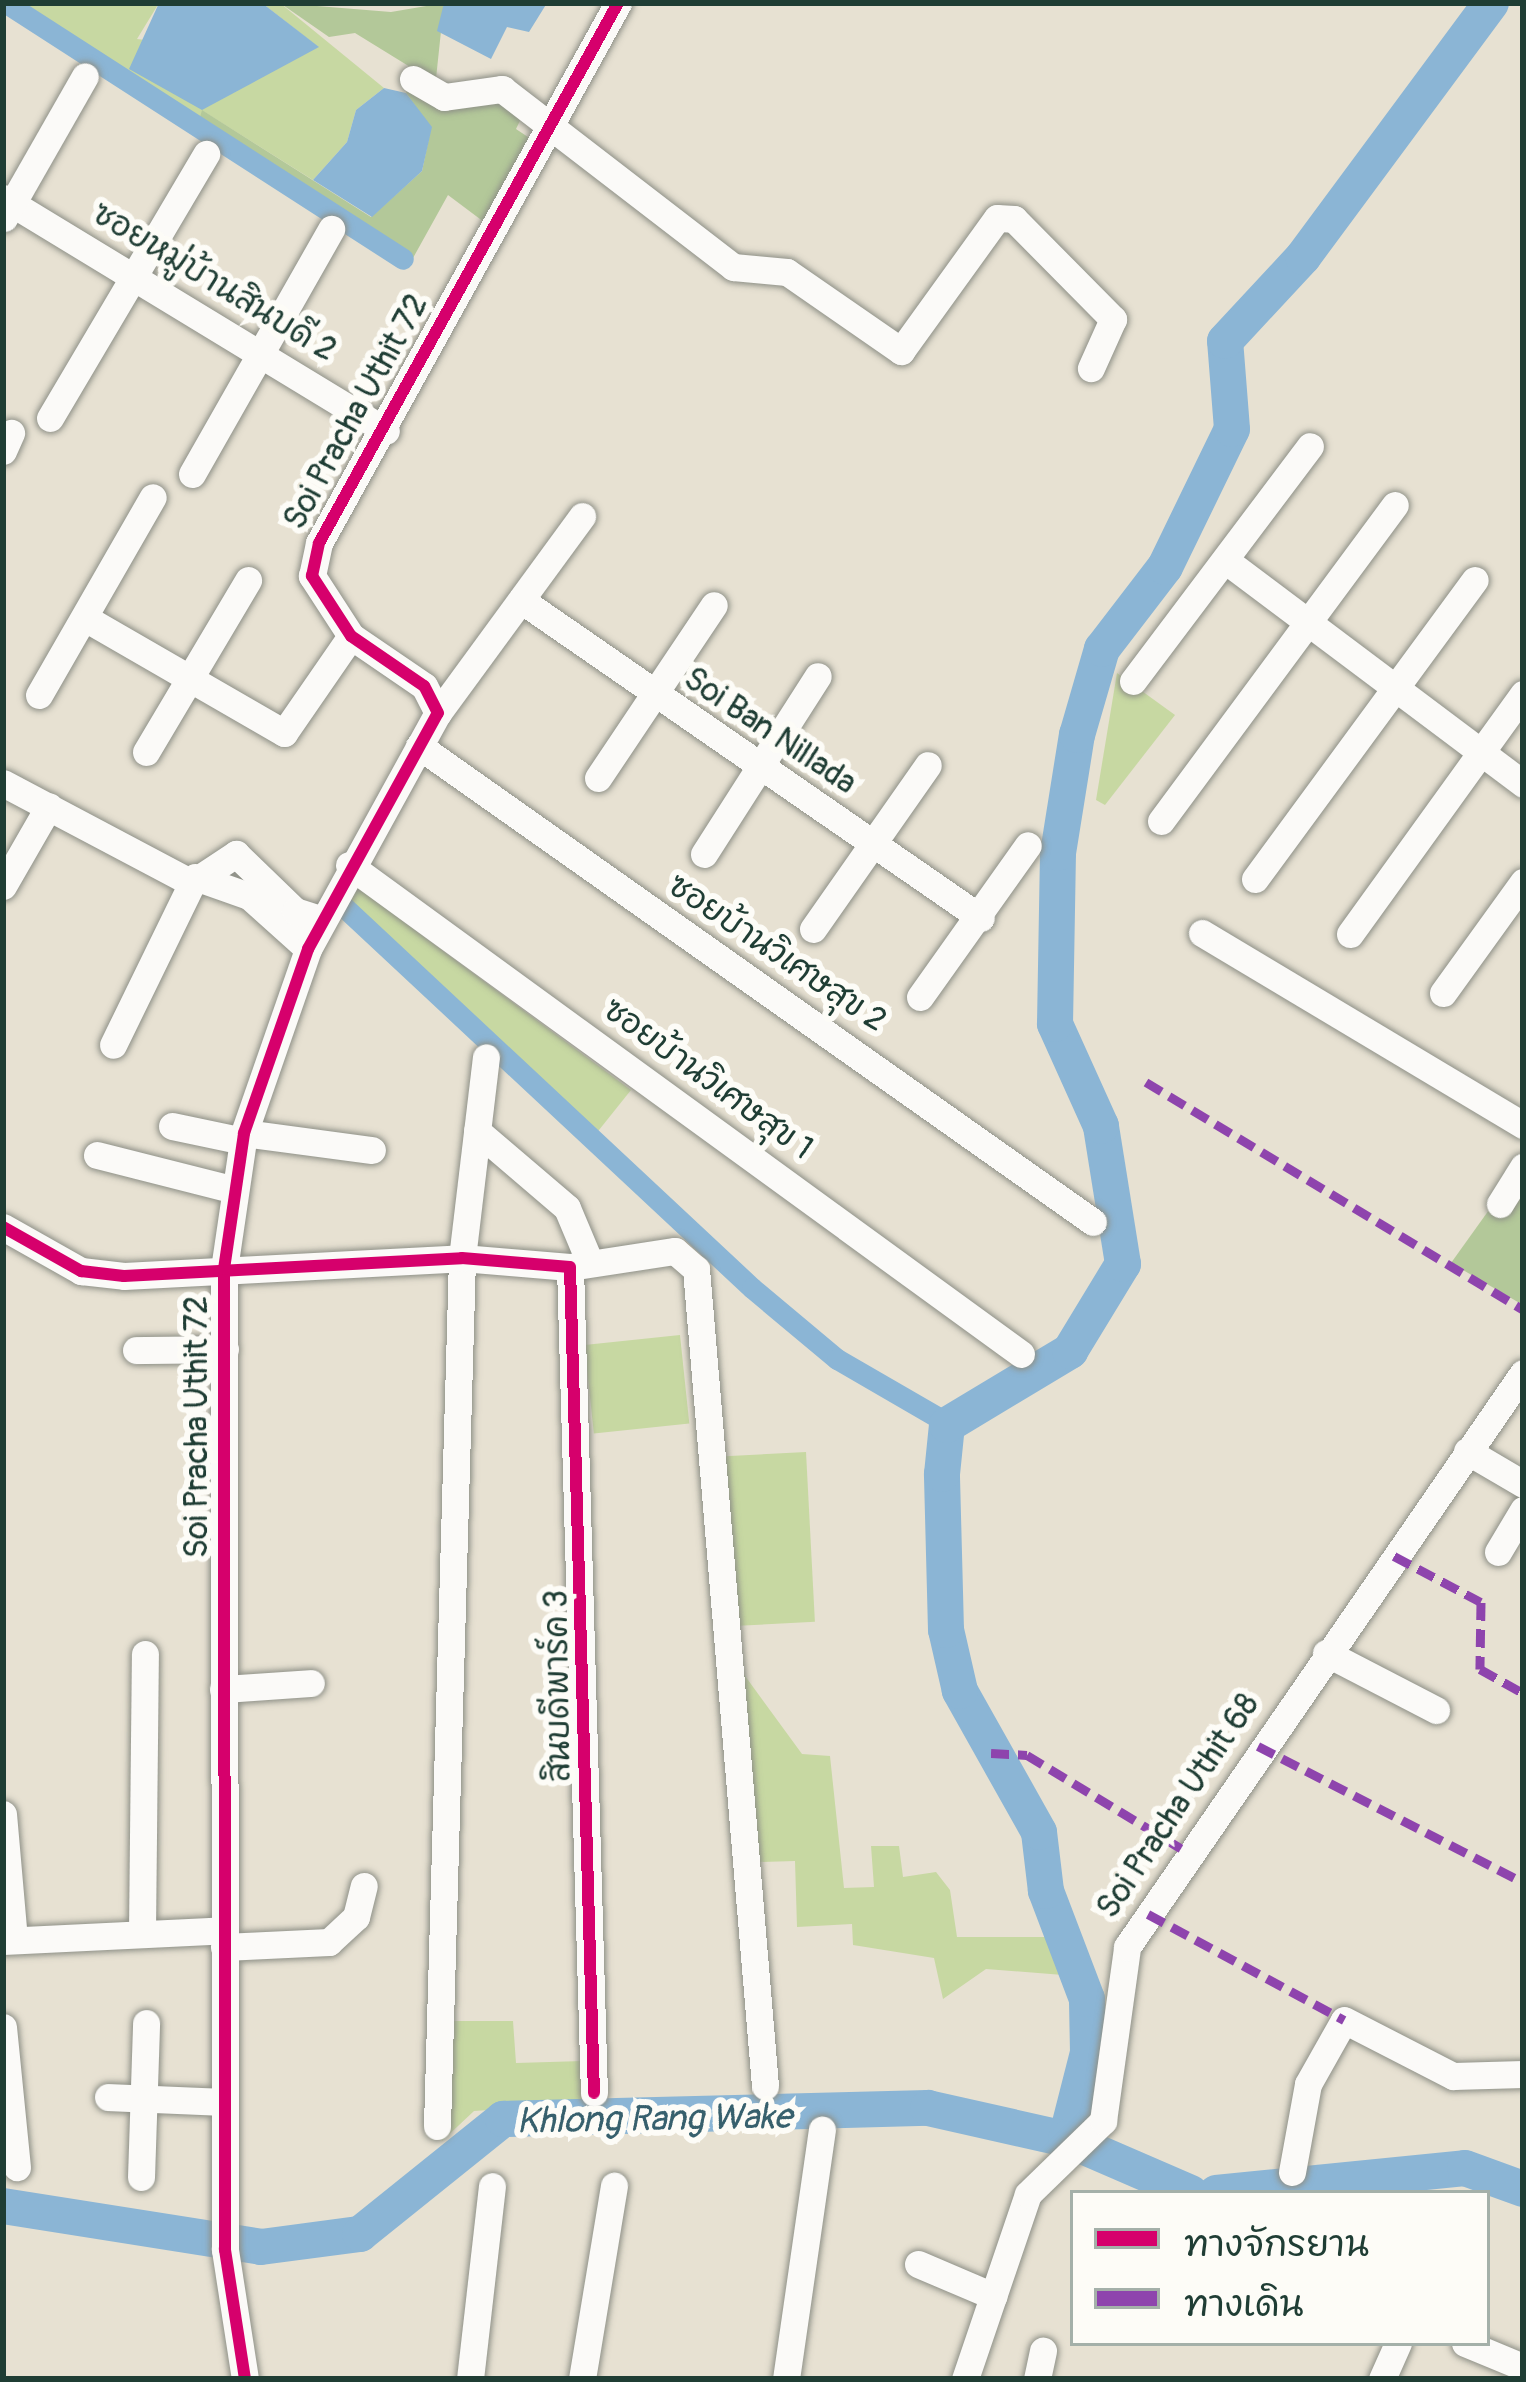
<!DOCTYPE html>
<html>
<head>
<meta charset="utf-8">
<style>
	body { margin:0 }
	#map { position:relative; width:1526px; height:2382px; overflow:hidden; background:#e7e1d2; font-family:Pangolin,"Playpen Sans Thai",sans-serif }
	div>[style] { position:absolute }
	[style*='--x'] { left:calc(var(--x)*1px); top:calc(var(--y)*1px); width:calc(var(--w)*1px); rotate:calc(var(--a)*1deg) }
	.green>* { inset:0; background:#c7d8a2; transform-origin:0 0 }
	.forest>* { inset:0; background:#b3c899 }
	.water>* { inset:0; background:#8bb5d5 }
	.canal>* { height:21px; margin:-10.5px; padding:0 10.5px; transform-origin:10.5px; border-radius:10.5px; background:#8bb5d5 }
	.river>* { height:36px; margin:-18px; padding:0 18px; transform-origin:18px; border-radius:18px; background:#8bb5d5 }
	.roads { filter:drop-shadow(0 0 3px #8e9087) drop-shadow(0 0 3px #8e9087) }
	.minor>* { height:27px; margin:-13.5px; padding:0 13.5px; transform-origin:13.5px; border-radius:13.5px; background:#fbfaf8 }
	.quiet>* { height:9px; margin-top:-4.5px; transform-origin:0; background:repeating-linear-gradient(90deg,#8e44ad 0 18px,transparent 0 27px) }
	.cycleway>* { height:12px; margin:-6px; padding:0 6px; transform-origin:6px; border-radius:6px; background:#d6006c }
	span { translate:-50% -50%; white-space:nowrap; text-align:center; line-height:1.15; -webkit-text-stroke:12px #fdfcf7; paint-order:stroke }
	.street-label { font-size:33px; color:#1f3d34 }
	.water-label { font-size:36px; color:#37606d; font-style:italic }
	.frame { position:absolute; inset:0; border:6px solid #1f3d34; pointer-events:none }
	.legend { position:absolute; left:1070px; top:2190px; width:420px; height:156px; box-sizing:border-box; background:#fdfcf7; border:3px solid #a4b0a9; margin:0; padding:15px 21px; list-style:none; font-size:36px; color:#1f3d34 }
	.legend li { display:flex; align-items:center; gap:24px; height:60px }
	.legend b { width:60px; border:3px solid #a4b0a9 }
</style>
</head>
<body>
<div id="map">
	<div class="green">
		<i style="clip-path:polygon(3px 3px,159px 3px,137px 39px,296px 58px,318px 47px,262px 3px,280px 3px,384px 88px,356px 110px,347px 142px,313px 180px,203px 111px,196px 133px)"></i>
		<i style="clip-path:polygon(1117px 673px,1175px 715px,1105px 805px,1096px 800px)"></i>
		<i style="clip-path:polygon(351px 883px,631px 1090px,595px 1135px,338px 906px)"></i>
		<i style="left:680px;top:1335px;width:89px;height:96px;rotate:84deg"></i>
		<i style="left:806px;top:1452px;width:170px;height:86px;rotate:87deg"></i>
		<i style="clip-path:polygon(740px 1669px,802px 1754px,830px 1756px,844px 1888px,874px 1887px,871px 1846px,899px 1846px,903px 1877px,936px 1872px,950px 1890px,957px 1937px,1052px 1937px,1063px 1975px,986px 1969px,943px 1999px,934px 1958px,853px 1945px,852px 1924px,797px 1927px,795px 1861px,759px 1862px)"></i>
		<i style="clip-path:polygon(444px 2021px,513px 2021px,516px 2063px,583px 2061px,587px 2103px,474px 2111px,442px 2141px)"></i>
	</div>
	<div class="forest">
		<i style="clip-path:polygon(280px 3px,391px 12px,444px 3px,435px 88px,530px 100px,516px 129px,537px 143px,488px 225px,448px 195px,408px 267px,196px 133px,202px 110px,371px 217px,422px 171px,431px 128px,406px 93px,415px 70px,355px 33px,329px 37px)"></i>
		<i style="clip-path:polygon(1509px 1182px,1523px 1190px,1523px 1305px,1451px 1263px)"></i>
	</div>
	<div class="water">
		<i style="clip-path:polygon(159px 3px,262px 3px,319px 47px,202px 110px,129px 69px)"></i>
		<i style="clip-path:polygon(444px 3px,547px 3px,529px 32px,507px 27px,491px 59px,437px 31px)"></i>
		<i style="clip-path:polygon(384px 88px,406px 93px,432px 127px,422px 171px,372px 217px,313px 180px,347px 142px,356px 110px)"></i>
	</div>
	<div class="canal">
		<i style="--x:6;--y:3;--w:472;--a:32.8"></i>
		<i style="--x:344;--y:907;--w:558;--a:43.04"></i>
		<i style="--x:752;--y:1288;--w:111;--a:39.9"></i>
		<i style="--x:837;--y:1359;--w:129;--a:30.1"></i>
	</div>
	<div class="river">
		<i style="--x:1066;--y:2139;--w:89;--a:-75.7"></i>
		<i style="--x:1088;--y:2053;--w:54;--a:-91.1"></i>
		<i style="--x:1087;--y:1999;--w:116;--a:-110.8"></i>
		<i style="--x:1046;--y:1891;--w:59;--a:-96.8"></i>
		<i style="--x:1039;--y:1832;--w:162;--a:-119.3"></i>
		<i style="--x:960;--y:1691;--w:63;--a:-102.9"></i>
		<i style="--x:946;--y:1630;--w:156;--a:-91.5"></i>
		<i style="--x:942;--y:1474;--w:49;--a:-84.2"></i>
		<i style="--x:947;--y:1425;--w:144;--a:-31"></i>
		<i style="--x:1070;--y:1351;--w:102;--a:-58.7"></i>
		<i style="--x:1123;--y:1264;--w:140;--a:-99.1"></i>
		<i style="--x:1101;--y:1126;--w:112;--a:-114.3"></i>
		<i style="--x:1055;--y:1024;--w:171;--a:-89"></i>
		<i style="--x:1058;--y:853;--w:120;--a:-80.9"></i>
		<i style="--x:1077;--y:735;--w:90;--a:-73.8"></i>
		<i style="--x:1102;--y:649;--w:103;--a:-52.5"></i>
		<i style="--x:1165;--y:567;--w:153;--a:-64.1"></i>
		<i style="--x:1232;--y:429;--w:88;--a:-94.5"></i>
		<i style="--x:1225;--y:341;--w:115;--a:-47.1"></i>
		<i style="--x:1303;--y:257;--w:316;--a:-53.5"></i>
		<i style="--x:1216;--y:2193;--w:250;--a:-5.7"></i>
		<i style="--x:1465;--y:2168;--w:62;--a:19.9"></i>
		<i style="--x:3;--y:2206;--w:261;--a:9"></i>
		<i style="--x:261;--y:2247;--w:100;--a:-7.5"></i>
		<i style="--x:360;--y:2234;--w:184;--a:-38.8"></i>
		<i style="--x:503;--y:2119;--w:425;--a:-1.5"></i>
		<i style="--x:928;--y:2108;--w:141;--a:12.7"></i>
		<i style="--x:1066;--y:2139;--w:136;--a:23.4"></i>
	</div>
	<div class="roads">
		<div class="minor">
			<i style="--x:413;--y:79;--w:36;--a:30"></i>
			<i style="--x:444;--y:97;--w:59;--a:-7.9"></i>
			<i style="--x:502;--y:89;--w:292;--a:37.6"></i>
			<i style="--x:733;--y:267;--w:54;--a:5.3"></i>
			<i style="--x:787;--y:272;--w:139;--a:34.7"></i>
			<i style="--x:901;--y:351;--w:164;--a:-54.2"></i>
			<i style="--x:997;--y:218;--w:17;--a:3"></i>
			<i style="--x:1014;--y:219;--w:141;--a:45.3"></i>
			<i style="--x:1113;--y:319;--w:54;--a:114.2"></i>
			<i style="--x:3;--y:198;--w:448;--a:31.3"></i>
			<i style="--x:4;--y:218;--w:163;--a:-60.3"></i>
			<i style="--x:50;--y:418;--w:307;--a:-59.4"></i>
			<i style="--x:3;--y:451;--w:20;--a:-66"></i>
			<i style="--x:192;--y:474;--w:282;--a:-60.4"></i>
			<i style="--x:1225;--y:560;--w:373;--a:36.9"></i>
			<i style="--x:521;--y:600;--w:559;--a:34.66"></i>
			<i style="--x:85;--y:618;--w:230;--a:30"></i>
			<i style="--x:284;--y:733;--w:118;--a:-55.4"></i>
			<i style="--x:1133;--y:681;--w:294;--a:-53"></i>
			<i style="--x:39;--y:695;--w:228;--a:-60.1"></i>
			<i style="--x:438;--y:713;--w:244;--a:-53.8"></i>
			<i style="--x:419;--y:746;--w:825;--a:35.23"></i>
			<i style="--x:146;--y:752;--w:200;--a:-59.3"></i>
			<i style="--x:598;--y:778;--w:208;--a:-56.2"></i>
			<i style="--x:3;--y:783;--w:214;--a:27.9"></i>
			<i style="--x:192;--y:883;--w:180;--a:116"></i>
			<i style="--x:1161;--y:821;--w:393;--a:-53.5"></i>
			<i style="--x:704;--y:854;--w:211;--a:-57.4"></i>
			<i style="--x:349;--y:865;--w:831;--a:36.04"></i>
			<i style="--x:195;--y:877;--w:57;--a:19.4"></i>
			<i style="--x:249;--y:896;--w:79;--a:41.9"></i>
			<i style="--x:1255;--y:879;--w:371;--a:-53.7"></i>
			<i style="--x:192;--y:883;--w:53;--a:-33.4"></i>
			<i style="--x:236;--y:854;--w:82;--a:44"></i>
			<i style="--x:295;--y:911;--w:26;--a:18"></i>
			<i style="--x:3;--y:886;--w:92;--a:-60.1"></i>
			<i style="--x:813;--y:929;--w:200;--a:-55"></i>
			<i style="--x:1202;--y:933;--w:374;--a:30.9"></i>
			<i style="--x:1350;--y:934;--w:296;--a:-54.2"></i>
			<i style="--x:1443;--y:993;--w:137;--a:-54.2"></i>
			<i style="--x:920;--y:997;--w:186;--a:-54.6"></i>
			<i style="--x:172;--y:1126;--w:73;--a:11.9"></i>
			<i style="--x:477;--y:1131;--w:118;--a:40.5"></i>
			<i style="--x:567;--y:1208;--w:54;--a:67.2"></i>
			<i style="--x:244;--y:1133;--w:129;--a:7.6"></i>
			<i style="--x:97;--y:1155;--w:142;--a:14.2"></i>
			<i style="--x:1500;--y:1204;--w:44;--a:-58.1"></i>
			<i style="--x:3;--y:1227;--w:90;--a:29.4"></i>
			<i style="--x:81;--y:1271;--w:43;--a:6.6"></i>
			<i style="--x:124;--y:1276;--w:338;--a:-3"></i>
			<i style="--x:462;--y:1258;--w:108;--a:4.8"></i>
			<i style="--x:570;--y:1267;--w:826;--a:88.34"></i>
			<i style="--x:570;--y:1267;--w:106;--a:-8.7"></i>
			<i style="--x:675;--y:1251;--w:28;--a:41"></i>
			<i style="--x:696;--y:1269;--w:820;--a:85.17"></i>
			<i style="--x:136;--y:1350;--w:89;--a:-0.6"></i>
			<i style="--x:1467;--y:1451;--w:65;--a:30.5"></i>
			<i style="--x:1498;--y:1552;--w:49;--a:-59.2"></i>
			<i style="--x:1326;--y:1653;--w:124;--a:27.4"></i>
			<i style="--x:223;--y:1689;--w:88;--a:-3.9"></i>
			<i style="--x:3;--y:1814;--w:125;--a:85"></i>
			<i style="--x:142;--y:1932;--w:278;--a:-89.4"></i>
			<i style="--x:3;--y:1941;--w:222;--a:-2.8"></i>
			<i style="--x:224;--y:1947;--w:105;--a:-2.7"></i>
			<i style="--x:329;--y:1942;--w:37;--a:-43"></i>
			<i style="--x:356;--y:1917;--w:32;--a:-76"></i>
			<i style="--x:3;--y:2027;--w:141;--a:84.3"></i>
			<i style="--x:108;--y:2097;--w:115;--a:2.5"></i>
			<i style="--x:437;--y:2126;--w:868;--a:-88.35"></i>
			<i style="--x:462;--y:1258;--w:202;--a:-83.2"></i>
			<i style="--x:1292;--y:2172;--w:89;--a:-79.7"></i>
			<i style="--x:1308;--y:2084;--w:73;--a:-60.6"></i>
			<i style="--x:1344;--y:2020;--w:123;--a:27.2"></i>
			<i style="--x:1453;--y:2076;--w:70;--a:-1.6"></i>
			<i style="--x:141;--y:2177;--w:154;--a:-88.1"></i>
			<i style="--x:918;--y:2264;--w:82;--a:23.1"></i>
			<i style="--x:1465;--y:2343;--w:63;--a:22.5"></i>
			<i style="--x:245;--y:2379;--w:131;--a:-98.8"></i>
			<i style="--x:225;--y:2250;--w:981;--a:-90.06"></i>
			<i style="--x:224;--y:1269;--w:137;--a:-81.6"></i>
			<i style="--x:244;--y:1133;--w:195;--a:-70.8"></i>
			<i style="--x:308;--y:949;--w:269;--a:-61.2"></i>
			<i style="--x:438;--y:713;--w:30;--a:-117"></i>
			<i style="--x:424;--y:686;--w:88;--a:-145.6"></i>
			<i style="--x:351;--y:636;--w:72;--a:-123"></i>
			<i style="--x:312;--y:576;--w:34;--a:-78"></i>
			<i style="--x:319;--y:543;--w:617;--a:-61.03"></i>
			<i style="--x:470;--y:2379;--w:194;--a:-83.5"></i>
			<i style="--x:582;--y:2379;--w:196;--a:-80.6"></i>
			<i style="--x:786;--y:2379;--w:252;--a:-81.8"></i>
			<i style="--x:965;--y:2379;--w:195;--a:-71.2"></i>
			<i style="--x:1028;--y:2194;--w:105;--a:-44.2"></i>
			<i style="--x:1103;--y:2121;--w:176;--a:-82.1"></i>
			<i style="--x:1127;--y:1947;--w:697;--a:-55.4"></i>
			<i style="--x:1037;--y:2379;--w:29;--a:-78"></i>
			<i style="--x:1382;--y:2379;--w:39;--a:-66"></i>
		</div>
	</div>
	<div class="quiet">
		<i style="--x:1146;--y:1082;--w:440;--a:31.1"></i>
		<i style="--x:1394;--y:1556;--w:98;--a:27.9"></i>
		<i style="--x:1481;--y:1602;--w:67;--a:90.9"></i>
		<i style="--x:1480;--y:1669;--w:49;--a:29.2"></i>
		<i style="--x:1258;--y:1746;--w:298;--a:27.2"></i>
		<i style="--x:991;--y:1753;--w:36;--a:3"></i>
		<i style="--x:1027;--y:1755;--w:184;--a:31.2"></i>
		<i style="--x:1148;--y:1914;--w:223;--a:28.4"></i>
	</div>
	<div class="cycleway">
		<i style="--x:3;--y:1227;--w:90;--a:29.4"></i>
		<i style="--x:81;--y:1271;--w:43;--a:6.6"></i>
		<i style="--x:124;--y:1276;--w:338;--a:-3"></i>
		<i style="--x:462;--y:1258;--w:108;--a:4.8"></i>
		<i style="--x:570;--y:1267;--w:826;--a:88.34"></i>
		<i style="--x:245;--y:2379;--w:131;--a:-98.8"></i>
		<i style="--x:225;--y:2250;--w:981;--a:-90.06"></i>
		<i style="--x:224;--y:1269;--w:137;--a:-81.6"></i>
		<i style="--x:244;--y:1133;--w:195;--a:-70.8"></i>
		<i style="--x:308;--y:949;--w:269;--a:-61.2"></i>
		<i style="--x:438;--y:713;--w:30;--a:-117"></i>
		<i style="--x:424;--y:686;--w:88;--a:-145.6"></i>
		<i style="--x:351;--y:636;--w:72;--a:-123"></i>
		<i style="--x:312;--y:576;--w:34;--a:-78"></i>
		<i style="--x:319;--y:543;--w:617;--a:-61.03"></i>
	</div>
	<div class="street-label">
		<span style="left:214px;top:282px;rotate:31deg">ซอยหมู่บ้านสินบดี 2</span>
		<span style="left:356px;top:412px;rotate:-61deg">Soi Pracha Uthit 72</span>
		<span style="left:770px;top:731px;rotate:34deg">Soi Ban Nillada</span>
		<span style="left:777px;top:953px;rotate:34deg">ซอยบ้านวิเศษสุข 2</span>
		<span style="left:708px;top:1079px;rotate:36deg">ซอยบ้านวิเศษสุข 1</span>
		<span style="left:197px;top:1427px;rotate:-90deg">Soi Pracha Uthit 72</span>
		<span style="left:558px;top:1686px;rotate:-91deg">สินบดีพาร์ค 3</span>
		<span style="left:1178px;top:1806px;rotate:-56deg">Soi Pracha Uthit 68</span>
	</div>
	<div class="water-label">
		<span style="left:654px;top:2119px;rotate:-1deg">Khlong Rang Wake</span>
	</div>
	<div class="frame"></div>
	<ul class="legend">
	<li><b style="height:15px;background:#d6006c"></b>ทางจักรยาน</li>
	<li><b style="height:15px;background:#8e44ad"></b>ทางเดิน</li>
	</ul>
</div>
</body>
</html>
